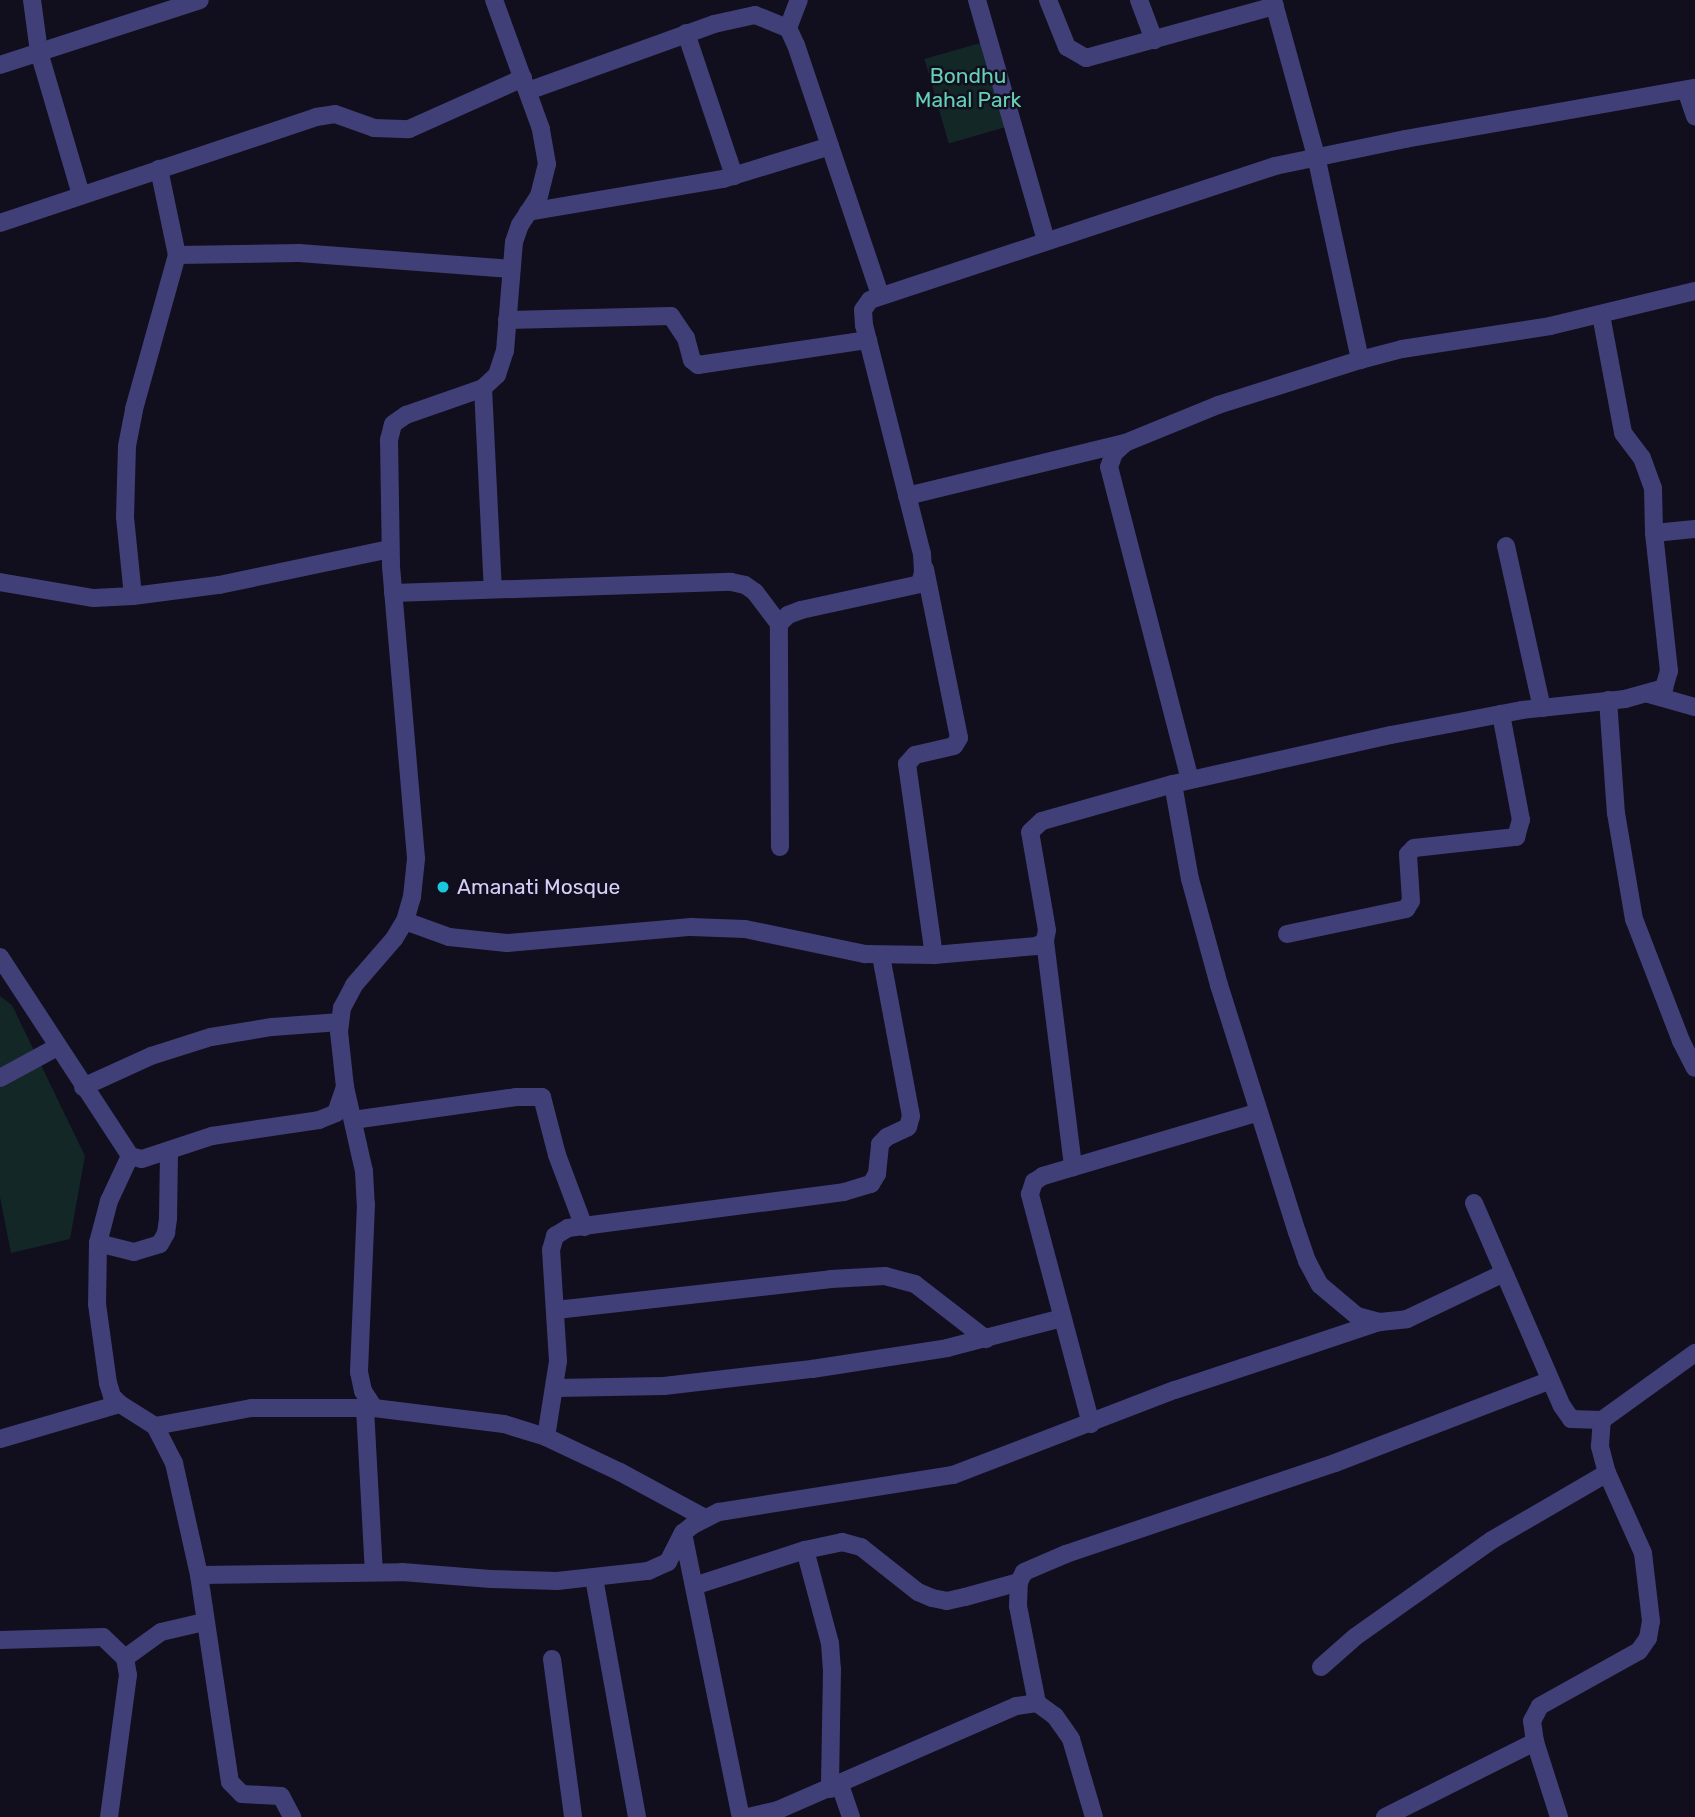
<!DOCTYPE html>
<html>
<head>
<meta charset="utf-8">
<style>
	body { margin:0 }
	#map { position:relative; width:1695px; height:1817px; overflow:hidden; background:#110e1e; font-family:Rubik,sans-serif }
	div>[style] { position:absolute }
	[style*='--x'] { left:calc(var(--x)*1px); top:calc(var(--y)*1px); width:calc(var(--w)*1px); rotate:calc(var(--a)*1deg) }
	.green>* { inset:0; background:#122726; transform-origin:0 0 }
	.minor>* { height:18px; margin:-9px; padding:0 9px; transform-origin:9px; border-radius:9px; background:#413f77 }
	.dots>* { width:19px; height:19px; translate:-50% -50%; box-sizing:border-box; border:4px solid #110e1e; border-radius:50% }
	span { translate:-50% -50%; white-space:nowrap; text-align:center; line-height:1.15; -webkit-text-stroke:5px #110e1e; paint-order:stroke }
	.park-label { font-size:21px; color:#66d0b6 }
	.poi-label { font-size:21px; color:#d5d0fa }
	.left { translate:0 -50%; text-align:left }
</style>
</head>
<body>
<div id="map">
	<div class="green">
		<i style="left:987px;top:41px;width:88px;height:65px;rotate:74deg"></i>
		<i style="clip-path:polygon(0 996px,12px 1005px,85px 1156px,70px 1239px,11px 1253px,0 1197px)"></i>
	</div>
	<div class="minor">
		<i style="--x:32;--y:0;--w:52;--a:82.3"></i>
		<i style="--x:39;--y:52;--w:149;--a:73.6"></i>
		<i style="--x:977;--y:0;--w:250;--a:74"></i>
		<i style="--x:1048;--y:0;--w:51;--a:68"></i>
		<i style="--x:1067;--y:47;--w:22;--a:30"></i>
		<i style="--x:1086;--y:58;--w:196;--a:-15.4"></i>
		<i style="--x:1139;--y:0;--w:43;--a:69.4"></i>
		<i style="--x:1273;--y:0;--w:162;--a:74.6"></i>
		<i style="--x:1316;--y:156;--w:209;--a:77.8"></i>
		<i style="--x:788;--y:28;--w:30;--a:-69"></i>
		<i style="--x:686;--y:33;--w:151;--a:71.4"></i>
		<i style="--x:0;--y:65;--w:210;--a:-18"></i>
		<i style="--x:1686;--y:90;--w:28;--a:71"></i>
		<i style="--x:528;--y:91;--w:198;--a:-19.8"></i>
		<i style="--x:714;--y:24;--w:42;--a:-12.4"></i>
		<i style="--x:755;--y:15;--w:35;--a:22"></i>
		<i style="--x:788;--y:28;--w:19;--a:65"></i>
		<i style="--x:796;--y:45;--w:263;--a:71.4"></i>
		<i style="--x:528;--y:212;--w:198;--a:-9.6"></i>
		<i style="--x:723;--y:179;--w:112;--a:-17.1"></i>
		<i style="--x:0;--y:223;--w:333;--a:-18.5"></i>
		<i style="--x:316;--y:117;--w:19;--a:-9"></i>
		<i style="--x:335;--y:114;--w:41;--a:19.7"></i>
		<i style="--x:374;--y:128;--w:35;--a:2"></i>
		<i style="--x:409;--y:129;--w:125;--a:-24.1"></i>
		<i style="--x:177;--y:255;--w:122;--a:-0.9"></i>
		<i style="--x:299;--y:253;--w:213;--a:4.3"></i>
		<i style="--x:1601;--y:315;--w:120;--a:79.4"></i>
		<i style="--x:1623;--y:433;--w:31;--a:53"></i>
		<i style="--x:1642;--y:458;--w:32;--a:70"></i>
		<i style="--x:1653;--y:488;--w:45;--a:88.7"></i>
		<i style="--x:507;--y:320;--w:164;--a:-1.4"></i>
		<i style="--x:671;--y:316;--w:27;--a:56"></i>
		<i style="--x:686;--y:338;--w:23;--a:75"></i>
		<i style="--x:692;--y:360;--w:8;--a:40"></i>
		<i style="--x:698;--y:365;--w:172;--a:-8.4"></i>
		<i style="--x:483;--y:388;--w:201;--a:87.2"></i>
		<i style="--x:907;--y:496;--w:224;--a:-13.7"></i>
		<i style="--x:1506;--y:546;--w:166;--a:77.5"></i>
		<i style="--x:925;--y:569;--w:172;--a:78.6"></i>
		<i style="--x:959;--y:738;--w:9;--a:122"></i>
		<i style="--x:954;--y:746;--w:40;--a:167"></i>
		<i style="--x:915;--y:755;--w:12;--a:132"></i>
		<i style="--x:907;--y:764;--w:193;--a:82"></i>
		<i style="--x:0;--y:582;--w:95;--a:9.7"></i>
		<i style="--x:94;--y:598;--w:39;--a:-3"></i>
		<i style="--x:133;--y:596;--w:87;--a:-7.3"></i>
		<i style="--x:219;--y:585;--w:175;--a:-11.9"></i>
		<i style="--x:393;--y:593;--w:338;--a:-1.9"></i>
		<i style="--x:731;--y:582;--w:14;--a:12"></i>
		<i style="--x:745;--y:585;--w:12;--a:35"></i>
		<i style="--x:755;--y:592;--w:40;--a:53"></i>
		<i style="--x:133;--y:596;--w:79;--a:-95.8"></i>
		<i style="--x:125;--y:517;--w:71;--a:-88.4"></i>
		<i style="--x:127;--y:446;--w:38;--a:-79"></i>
		<i style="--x:134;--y:409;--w:160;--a:-74.4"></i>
		<i style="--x:177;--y:255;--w:88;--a:-101.8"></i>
		<i style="--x:1649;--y:694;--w:48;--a:15.8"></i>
		<i style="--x:1608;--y:700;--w:113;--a:86"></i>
		<i style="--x:1616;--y:813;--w:108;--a:80.4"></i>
		<i style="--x:1634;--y:919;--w:131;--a:68.9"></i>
		<i style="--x:1681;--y:1041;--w:30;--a:63"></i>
		<i style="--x:1190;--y:780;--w:323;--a:-104.5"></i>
		<i style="--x:1109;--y:467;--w:15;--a:-70"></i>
		<i style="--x:1114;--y:453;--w:15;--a:-42"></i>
		<i style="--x:1125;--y:443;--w:100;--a:-22.2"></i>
		<i style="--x:1218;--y:405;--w:149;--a:-17.6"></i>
		<i style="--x:1360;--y:360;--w:43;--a:-14.7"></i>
		<i style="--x:1402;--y:349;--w:150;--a:-8.8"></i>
		<i style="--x:1550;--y:326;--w:149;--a:-13.6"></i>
		<i style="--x:1173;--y:784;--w:97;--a:79.9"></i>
		<i style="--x:1190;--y:879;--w:110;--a:74.7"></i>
		<i style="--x:1219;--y:985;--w:259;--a:72.5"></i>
		<i style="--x:1297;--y:1232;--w:31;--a:71"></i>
		<i style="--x:1307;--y:1261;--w:27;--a:62"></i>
		<i style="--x:1320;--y:1285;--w:48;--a:40"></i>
		<i style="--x:1357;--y:1316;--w:24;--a:15"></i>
		<i style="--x:1380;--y:1322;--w:27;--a:-6"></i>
		<i style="--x:1407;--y:1319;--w:107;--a:-25.4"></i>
		<i style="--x:780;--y:847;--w:223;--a:-90.3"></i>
		<i style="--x:779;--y:624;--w:13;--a:-45"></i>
		<i style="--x:788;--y:615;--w:14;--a:-21"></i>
		<i style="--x:801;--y:610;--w:122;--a:-12.3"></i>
		<i style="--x:920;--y:584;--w:12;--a:-76"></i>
		<i style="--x:923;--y:572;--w:18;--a:-93"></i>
		<i style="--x:922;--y:554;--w:236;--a:-104.2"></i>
		<i style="--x:864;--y:325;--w:15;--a:-94"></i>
		<i style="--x:863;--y:310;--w:12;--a:-55"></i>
		<i style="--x:870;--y:300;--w:427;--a:-18.3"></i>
		<i style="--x:1275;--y:166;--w:133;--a:-11.7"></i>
		<i style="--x:1405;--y:139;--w:294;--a:-10"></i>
		<i style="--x:405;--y:921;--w:47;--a:20"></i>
		<i style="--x:449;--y:937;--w:58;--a:5.9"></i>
		<i style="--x:507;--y:943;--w:185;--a:-5"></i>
		<i style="--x:691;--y:927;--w:54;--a:2.1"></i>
		<i style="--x:745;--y:929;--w:123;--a:11.8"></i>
		<i style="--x:865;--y:954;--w:69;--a:0.8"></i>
		<i style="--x:934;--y:955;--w:103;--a:-5"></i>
		<i style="--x:1037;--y:946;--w:9;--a:-32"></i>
		<i style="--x:1045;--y:941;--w:11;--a:-80"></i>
		<i style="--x:1047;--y:930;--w:99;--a:-99.8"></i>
		<i style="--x:1030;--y:832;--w:16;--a:-43"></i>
		<i style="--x:1042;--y:821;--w:136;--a:-15.8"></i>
		<i style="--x:1173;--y:784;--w:223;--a:-12.7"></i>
		<i style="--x:1391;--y:735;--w:133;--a:-10.8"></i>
		<i style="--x:1522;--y:710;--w:104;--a:-6.1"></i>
		<i style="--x:1625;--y:699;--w:41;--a:-15.8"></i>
		<i style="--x:1664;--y:688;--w:18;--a:-74"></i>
		<i style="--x:1669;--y:671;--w:139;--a:-96.2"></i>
		<i style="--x:1654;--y:533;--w:41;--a:-5.6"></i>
		<i style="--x:1287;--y:934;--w:122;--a:-11.9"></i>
		<i style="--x:1406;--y:909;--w:9;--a:-58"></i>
		<i style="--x:1411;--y:901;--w:47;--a:-93.7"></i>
		<i style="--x:1408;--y:854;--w:8;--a:-45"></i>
		<i style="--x:1414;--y:848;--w:103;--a:-6.2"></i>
		<i style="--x:1516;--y:837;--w:18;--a:-74"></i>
		<i style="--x:1521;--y:820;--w:108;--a:-100.7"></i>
		<i style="--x:1045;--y:941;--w:228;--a:82.9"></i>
		<i style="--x:0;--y:957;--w:238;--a:56.8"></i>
		<i style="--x:130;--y:1156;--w:12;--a:14"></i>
		<i style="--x:142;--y:1159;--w:74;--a:-18.2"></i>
		<i style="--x:212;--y:1136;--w:108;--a:-8.5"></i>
		<i style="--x:319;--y:1120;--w:18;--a:-22"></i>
		<i style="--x:336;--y:1113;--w:28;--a:-71"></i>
		<i style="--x:345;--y:1087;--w:55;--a:-96.2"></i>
		<i style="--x:339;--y:1032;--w:24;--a:-83"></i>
		<i style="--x:342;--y:1008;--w:26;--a:-62"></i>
		<i style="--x:354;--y:985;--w:61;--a:-49"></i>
		<i style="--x:394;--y:939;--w:21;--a:-59"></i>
		<i style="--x:405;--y:921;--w:25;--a:-74"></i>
		<i style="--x:412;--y:897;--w:39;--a:-84"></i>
		<i style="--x:416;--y:858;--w:293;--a:-94.9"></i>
		<i style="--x:391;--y:566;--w:126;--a:-90.9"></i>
		<i style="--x:389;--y:440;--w:16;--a:-76"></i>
		<i style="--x:393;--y:424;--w:16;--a:-35"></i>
		<i style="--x:406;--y:415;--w:82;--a:-19.3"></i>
		<i style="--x:483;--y:388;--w:19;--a:-43"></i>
		<i style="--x:497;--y:375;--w:25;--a:-72"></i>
		<i style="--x:505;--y:351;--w:109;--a:-85.3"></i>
		<i style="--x:514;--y:242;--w:18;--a:-71"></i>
		<i style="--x:520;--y:225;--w:35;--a:-57"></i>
		<i style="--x:539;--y:196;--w:33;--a:-76"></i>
		<i style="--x:547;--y:164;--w:36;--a:-100"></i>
		<i style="--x:541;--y:129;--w:137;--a:-110"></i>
		<i style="--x:0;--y:1078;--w:65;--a:-28.5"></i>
		<i style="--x:83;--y:1087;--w:75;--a:-24.5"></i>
		<i style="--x:151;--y:1056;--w:63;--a:-17.6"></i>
		<i style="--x:211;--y:1037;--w:62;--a:-9.3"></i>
		<i style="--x:272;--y:1027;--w:68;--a:-4.2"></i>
		<i style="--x:345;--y:1087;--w:86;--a:77.3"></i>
		<i style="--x:364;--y:1171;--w:33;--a:87"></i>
		<i style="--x:366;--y:1204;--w:168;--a:92.4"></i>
		<i style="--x:359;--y:1372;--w:19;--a:78"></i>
		<i style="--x:363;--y:1391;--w:20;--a:57"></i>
		<i style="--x:374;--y:1408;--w:131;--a:7"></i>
		<i style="--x:504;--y:1424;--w:44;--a:17.2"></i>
		<i style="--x:546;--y:1437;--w:82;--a:25.3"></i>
		<i style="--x:620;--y:1472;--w:97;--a:28.4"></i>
		<i style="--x:353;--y:1120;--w:165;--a:-8"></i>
		<i style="--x:516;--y:1097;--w:26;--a:0"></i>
		<i style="--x:542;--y:1097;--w:60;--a:75.5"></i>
		<i style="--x:557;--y:1155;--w:77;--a:69.4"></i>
		<i style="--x:130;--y:1156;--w:50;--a:115"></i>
		<i style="--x:109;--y:1201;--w:43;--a:104.7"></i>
		<i style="--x:98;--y:1243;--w:61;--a:90.9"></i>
		<i style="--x:97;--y:1304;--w:80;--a:82.1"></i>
		<i style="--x:108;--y:1383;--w:14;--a:73"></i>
		<i style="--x:112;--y:1396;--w:11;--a:45"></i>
		<i style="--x:120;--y:1404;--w:41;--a:32.2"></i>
		<i style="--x:155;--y:1426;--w:42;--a:62.8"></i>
		<i style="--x:174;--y:1463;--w:115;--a:77.4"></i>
		<i style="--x:199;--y:1575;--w:209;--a:81.5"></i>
		<i style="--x:230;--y:1782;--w:17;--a:45"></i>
		<i style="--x:242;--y:1794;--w:39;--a:3"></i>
		<i style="--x:281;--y:1796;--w:24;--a:62"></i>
		<i style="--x:1474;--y:1203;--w:221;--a:66.6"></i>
		<i style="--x:1562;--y:1406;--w:16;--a:55"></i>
		<i style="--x:1571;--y:1419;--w:31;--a:2"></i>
		<i style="--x:98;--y:1243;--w:37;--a:14"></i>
		<i style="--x:134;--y:1252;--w:27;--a:-17"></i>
		<i style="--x:160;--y:1244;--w:13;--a:-61"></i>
		<i style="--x:166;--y:1233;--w:15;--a:-82"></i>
		<i style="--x:168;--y:1218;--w:67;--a:-89.1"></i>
		<i style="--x:556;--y:1310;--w:277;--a:-6.4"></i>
		<i style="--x:831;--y:1279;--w:54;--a:-3.2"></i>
		<i style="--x:885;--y:1276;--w:31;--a:15"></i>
		<i style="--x:915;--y:1284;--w:90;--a:37.8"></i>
		<i style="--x:556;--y:1388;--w:108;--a:-1.1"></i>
		<i style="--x:664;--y:1386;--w:149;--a:-6.6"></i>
		<i style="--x:812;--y:1369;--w:137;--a:-8.8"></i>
		<i style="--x:947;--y:1348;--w:119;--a:-14.6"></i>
		<i style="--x:365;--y:1408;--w:164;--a:86.9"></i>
		<i style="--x:1091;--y:1424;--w:238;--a:-104.9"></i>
		<i style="--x:1030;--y:1194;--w:13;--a:-72"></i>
		<i style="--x:1034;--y:1182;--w:11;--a:-34"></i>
		<i style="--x:1043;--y:1176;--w:225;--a:-16.5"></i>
		<i style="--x:155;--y:1426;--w:98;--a:-10.6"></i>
		<i style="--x:251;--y:1408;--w:123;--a:0"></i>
		<i style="--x:546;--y:1437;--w:77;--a:-81"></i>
		<i style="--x:558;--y:1361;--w:111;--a:-93.6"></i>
		<i style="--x:551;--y:1250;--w:15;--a:-74"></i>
		<i style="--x:555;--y:1236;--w:15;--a:-32"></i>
		<i style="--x:568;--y:1228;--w:278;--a:-7.4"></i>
		<i style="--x:844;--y:1192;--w:28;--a:-17"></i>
		<i style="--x:871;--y:1184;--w:12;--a:-59"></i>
		<i style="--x:877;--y:1174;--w:30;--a:-84"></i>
		<i style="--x:880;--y:1144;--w:10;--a:-45"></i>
		<i style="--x:887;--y:1137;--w:23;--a:-25"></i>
		<i style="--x:908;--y:1127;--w:11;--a:-75"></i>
		<i style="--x:911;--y:1116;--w:164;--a:-100.6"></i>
		<i style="--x:0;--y:1439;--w:125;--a:-16.3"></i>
		<i style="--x:683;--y:1533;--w:290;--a:78.5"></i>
		<i style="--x:805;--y:1550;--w:96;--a:75"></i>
		<i style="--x:830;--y:1643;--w:26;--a:86"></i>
		<i style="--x:832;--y:1669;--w:120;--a:91"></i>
		<i style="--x:199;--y:1575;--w:203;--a:-0.8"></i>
		<i style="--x:402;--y:1572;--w:89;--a:4.5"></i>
		<i style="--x:491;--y:1579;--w:66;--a:1.7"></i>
		<i style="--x:557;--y:1581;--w:92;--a:-6.3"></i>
		<i style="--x:648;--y:1571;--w:22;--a:-24"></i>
		<i style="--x:668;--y:1562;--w:33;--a:-63"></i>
		<i style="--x:683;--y:1533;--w:13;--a:-39"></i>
		<i style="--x:693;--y:1525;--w:29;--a:-27"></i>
		<i style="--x:719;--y:1512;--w:237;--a:-9"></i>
		<i style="--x:953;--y:1475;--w:238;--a:-21"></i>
		<i style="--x:1175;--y:1390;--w:216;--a:-18.4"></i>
		<i style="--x:594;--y:1578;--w:243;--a:79.8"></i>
		<i style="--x:694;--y:1586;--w:117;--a:-18"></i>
		<i style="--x:805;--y:1550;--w:38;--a:-12"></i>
		<i style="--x:842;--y:1542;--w:20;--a:15"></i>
		<i style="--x:861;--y:1547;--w:73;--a:38.3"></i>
		<i style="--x:918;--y:1592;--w:15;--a:23"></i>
		<i style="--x:932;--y:1598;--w:15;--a:11"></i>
		<i style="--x:947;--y:1601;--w:18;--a:-13"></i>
		<i style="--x:965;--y:1597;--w:56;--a:-15.5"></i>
		<i style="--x:0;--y:1640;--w:103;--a:-1.7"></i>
		<i style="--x:103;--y:1637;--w:30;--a:44"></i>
		<i style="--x:125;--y:1658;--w:17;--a:80"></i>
		<i style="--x:128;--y:1675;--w:143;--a:97.6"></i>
		<i style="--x:125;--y:1658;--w:44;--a:-35.8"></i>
		<i style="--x:161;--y:1632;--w:44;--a:-13.1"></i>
		<i style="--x:552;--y:1659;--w:159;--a:82.4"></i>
		<i style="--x:1321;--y:1667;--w:45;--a:-41.4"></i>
		<i style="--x:1355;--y:1637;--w:168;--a:-35.3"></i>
		<i style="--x:1492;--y:1540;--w:133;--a:-30.2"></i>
		<i style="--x:1037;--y:1703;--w:99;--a:-101.1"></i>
		<i style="--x:1018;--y:1606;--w:24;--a:-88"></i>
		<i style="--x:1019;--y:1582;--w:11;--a:-63"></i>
		<i style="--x:1024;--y:1572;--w:46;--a:-23.2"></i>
		<i style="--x:1066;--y:1554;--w:284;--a:-18.7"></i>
		<i style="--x:1335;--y:1463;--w:229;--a:-21"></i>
		<i style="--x:840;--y:1785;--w:34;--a:71"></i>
		<i style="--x:748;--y:1817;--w:31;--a:-13"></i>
		<i style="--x:778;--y:1810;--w:260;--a:-23.6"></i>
		<i style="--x:1016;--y:1706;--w:21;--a:-8"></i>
		<i style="--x:1037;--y:1703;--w:22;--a:36"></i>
		<i style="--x:1055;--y:1716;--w:28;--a:55"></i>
		<i style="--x:1071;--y:1739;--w:81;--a:73.6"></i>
		<i style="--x:1385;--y:1817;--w:168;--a:-26.6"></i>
		<i style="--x:1559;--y:1817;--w:79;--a:-107.7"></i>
		<i style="--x:1535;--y:1742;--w:21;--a:-98"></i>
		<i style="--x:1532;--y:1721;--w:17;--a:-62"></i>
		<i style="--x:1540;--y:1706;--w:113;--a:-29.1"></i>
		<i style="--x:1639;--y:1651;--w:16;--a:-55"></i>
		<i style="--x:1648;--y:1638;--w:17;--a:-80"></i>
		<i style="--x:1651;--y:1621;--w:68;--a:-96.7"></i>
		<i style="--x:1643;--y:1553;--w:88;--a:-114.2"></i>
		<i style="--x:1607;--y:1473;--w:28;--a:-105"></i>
		<i style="--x:1600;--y:1446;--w:26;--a:-86"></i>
		<i style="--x:1602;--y:1420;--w:115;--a:-35.8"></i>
	</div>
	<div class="dots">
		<i style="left:443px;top:887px;background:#1ac8dc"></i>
	</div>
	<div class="park-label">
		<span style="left:968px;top:88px">Bondhu<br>Mahal Park</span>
	</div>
	<div class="poi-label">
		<span class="left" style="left:457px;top:887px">Amanati Mosque</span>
	</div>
</div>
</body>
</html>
